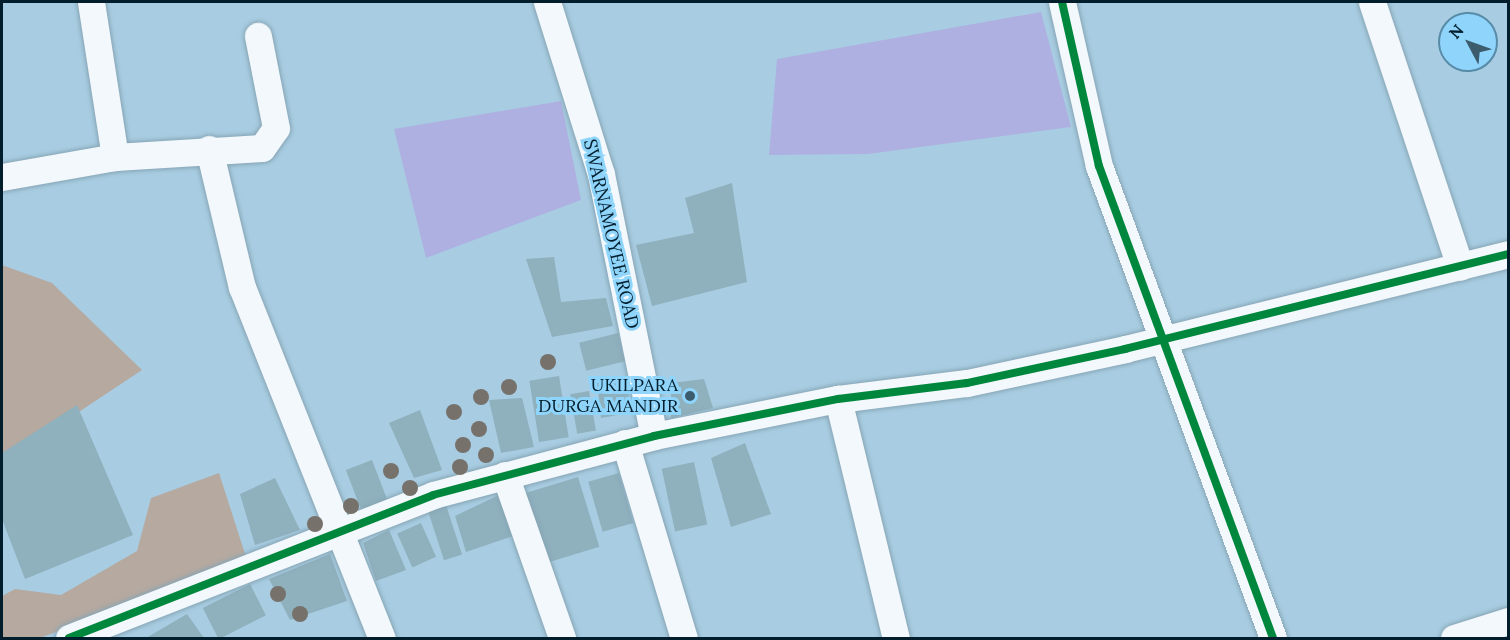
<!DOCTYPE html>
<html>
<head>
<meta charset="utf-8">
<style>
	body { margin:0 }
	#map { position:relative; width:1510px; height:640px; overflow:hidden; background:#a8cde2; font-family:Lora,serif }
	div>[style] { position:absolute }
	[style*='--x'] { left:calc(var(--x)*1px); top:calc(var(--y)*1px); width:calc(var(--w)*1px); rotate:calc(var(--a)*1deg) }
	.green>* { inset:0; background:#b5a9a0 }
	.water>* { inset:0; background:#aeb0e1 }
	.building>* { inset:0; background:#8fb0bd; transform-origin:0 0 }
	.roads { filter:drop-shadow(0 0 2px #87a5b5) drop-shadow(0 0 2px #87a5b5) }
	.minor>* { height:27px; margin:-13.5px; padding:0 13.5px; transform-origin:13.5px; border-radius:13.5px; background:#f2f8fb }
	.cycleway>* { height:8px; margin:-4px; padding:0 4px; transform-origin:4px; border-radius:4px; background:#00873e }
	.trees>* { width:16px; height:16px; margin:-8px; border-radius:50%; background:#76716b }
	.dots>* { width:16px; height:16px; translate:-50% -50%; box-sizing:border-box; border:3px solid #8fd4fa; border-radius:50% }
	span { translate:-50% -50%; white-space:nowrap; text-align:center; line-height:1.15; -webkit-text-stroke:6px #8fd4fa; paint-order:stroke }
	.street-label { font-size:18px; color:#021e2c }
	.poi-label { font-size:18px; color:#021e2c }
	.right { translate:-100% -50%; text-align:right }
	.frame { position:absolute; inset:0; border:3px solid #021e2c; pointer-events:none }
	.north { position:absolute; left:1438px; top:12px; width:60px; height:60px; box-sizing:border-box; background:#8fd4fa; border:2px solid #578ba8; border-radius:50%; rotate:311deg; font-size:16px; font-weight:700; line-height:24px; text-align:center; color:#021e2c }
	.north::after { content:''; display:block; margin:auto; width:21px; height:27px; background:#3c5b6c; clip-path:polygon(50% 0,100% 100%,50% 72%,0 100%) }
</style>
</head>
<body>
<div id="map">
	<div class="green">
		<i style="clip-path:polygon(2px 265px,52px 283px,142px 370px,2px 463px)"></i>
		<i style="clip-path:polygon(219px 473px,247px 560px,40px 638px,2px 638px,2px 596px,15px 589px,61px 595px,137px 551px,151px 498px)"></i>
	</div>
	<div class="water">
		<i style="clip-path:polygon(1041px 12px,1071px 127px,868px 154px,769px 155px,777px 59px)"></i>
		<i style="clip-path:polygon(561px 101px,581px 200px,426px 258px,394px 129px)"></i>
	</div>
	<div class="building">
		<i style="clip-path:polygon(732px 183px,747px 282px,652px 306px,636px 245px,694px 233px,685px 198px)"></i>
		<i style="clip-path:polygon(554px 257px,561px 302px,606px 298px,613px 326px,552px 337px,526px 259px)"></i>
		<i style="left:618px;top:333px;width:29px;height:40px;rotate:76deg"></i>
		<i style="left:559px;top:376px;width:62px;height:30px;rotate:81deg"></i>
		<i style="clip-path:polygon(628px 376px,629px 413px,601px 418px,597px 383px)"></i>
		<i style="clip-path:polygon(704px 379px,713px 408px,671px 418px,671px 383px)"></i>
		<i style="left:589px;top:391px;width:40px;height:19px;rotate:80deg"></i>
		<i style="clip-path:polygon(522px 398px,534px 447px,501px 453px,489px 400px)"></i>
		<i style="clip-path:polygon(77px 405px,133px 535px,25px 579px,2px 519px,2px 453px)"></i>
		<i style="clip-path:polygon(420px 410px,442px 470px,414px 478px,389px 423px)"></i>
		<i style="clip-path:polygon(745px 443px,771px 514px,731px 527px,711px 458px)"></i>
		<i style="left:372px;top:460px;width:42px;height:28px;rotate:69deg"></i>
		<i style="left:694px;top:462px;width:64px;height:33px;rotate:78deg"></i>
		<i style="left:619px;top:473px;width:52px;height:32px;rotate:74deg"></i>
		<i style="left:578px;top:477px;width:73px;height:58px;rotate:73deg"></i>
		<i style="clip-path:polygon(275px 478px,300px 530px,255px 545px,240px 494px)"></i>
		<i style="clip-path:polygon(503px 493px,522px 533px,466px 552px,455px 516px)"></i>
		<i style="left:446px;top:505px;width:52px;height:19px;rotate:72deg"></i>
		<i style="left:421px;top:523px;width:37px;height:26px;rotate:66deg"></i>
		<i style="clip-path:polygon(389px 530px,406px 570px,376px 581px,363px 543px)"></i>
		<i style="clip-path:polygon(330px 554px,347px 601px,290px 620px,269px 579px)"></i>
		<i style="left:250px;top:584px;width:35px;height:53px;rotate:63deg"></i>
		<i style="clip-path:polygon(187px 614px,204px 638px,146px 638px)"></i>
	</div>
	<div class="roads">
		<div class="minor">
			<i style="--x:91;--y:2;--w:157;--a:81.2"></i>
			<i style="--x:547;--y:2;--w:180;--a:72.6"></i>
			<i style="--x:601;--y:174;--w:267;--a:78.6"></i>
			<i style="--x:1062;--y:2;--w:168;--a:77.3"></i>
			<i style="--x:1099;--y:166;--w:503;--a:69.76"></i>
			<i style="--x:1372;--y:2;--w:279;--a:71.6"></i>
			<i style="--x:209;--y:149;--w:142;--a:76.6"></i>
			<i style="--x:242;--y:287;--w:378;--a:68.3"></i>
			<i style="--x:2;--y:177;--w:115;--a:-10"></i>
			<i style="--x:115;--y:157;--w:147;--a:-3.5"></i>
			<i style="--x:262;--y:148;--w:24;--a:-55"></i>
			<i style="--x:276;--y:128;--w:94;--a:-101.1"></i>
			<i style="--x:838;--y:399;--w:246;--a:76.4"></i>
			<i style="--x:625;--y:443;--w:204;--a:73.2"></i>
			<i style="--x:505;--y:475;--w:173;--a:70.7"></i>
			<i style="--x:69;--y:638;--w:391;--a:-21.4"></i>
			<i style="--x:433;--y:495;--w:229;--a:-14.9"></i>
			<i style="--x:654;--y:436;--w:188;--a:-11.4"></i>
			<i style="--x:838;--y:399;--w:130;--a:-7.1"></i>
			<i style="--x:967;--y:383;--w:162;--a:-12.1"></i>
			<i style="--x:1125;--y:349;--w:395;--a:-13.9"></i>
			<i style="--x:1454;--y:638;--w:57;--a:-17.5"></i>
		</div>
	</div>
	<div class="cycleway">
		<i style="--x:1062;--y:2;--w:168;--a:77.3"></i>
		<i style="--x:1099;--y:166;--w:503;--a:69.76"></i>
		<i style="--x:69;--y:638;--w:391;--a:-21.4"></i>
		<i style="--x:433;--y:495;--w:229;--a:-14.9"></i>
		<i style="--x:654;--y:436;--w:188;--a:-11.4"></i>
		<i style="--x:838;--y:399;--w:130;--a:-7.1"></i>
		<i style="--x:967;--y:383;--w:162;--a:-12.1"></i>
		<i style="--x:1125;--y:349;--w:395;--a:-13.9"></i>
	</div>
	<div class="trees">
		<i style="left:548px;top:362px"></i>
		<i style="left:509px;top:387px"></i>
		<i style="left:481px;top:397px"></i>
		<i style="left:454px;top:412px"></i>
		<i style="left:479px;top:429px"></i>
		<i style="left:463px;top:445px"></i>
		<i style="left:486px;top:455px"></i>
		<i style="left:460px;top:467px"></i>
		<i style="left:391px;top:471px"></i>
		<i style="left:410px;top:488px"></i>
		<i style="left:351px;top:506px"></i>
		<i style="left:315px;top:524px"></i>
		<i style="left:278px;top:594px"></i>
		<i style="left:300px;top:614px"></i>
	</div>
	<div class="dots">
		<i style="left:690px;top:396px;background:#3c5b6c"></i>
	</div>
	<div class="street-label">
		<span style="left:611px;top:234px;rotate:77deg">SWARNAMOYEE ROAD</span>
	</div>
	<div class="poi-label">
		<span class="right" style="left:678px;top:396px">UKILPARA<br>DURGA MANDIR</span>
	</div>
	<div class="frame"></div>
	<div class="north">N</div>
</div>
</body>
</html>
